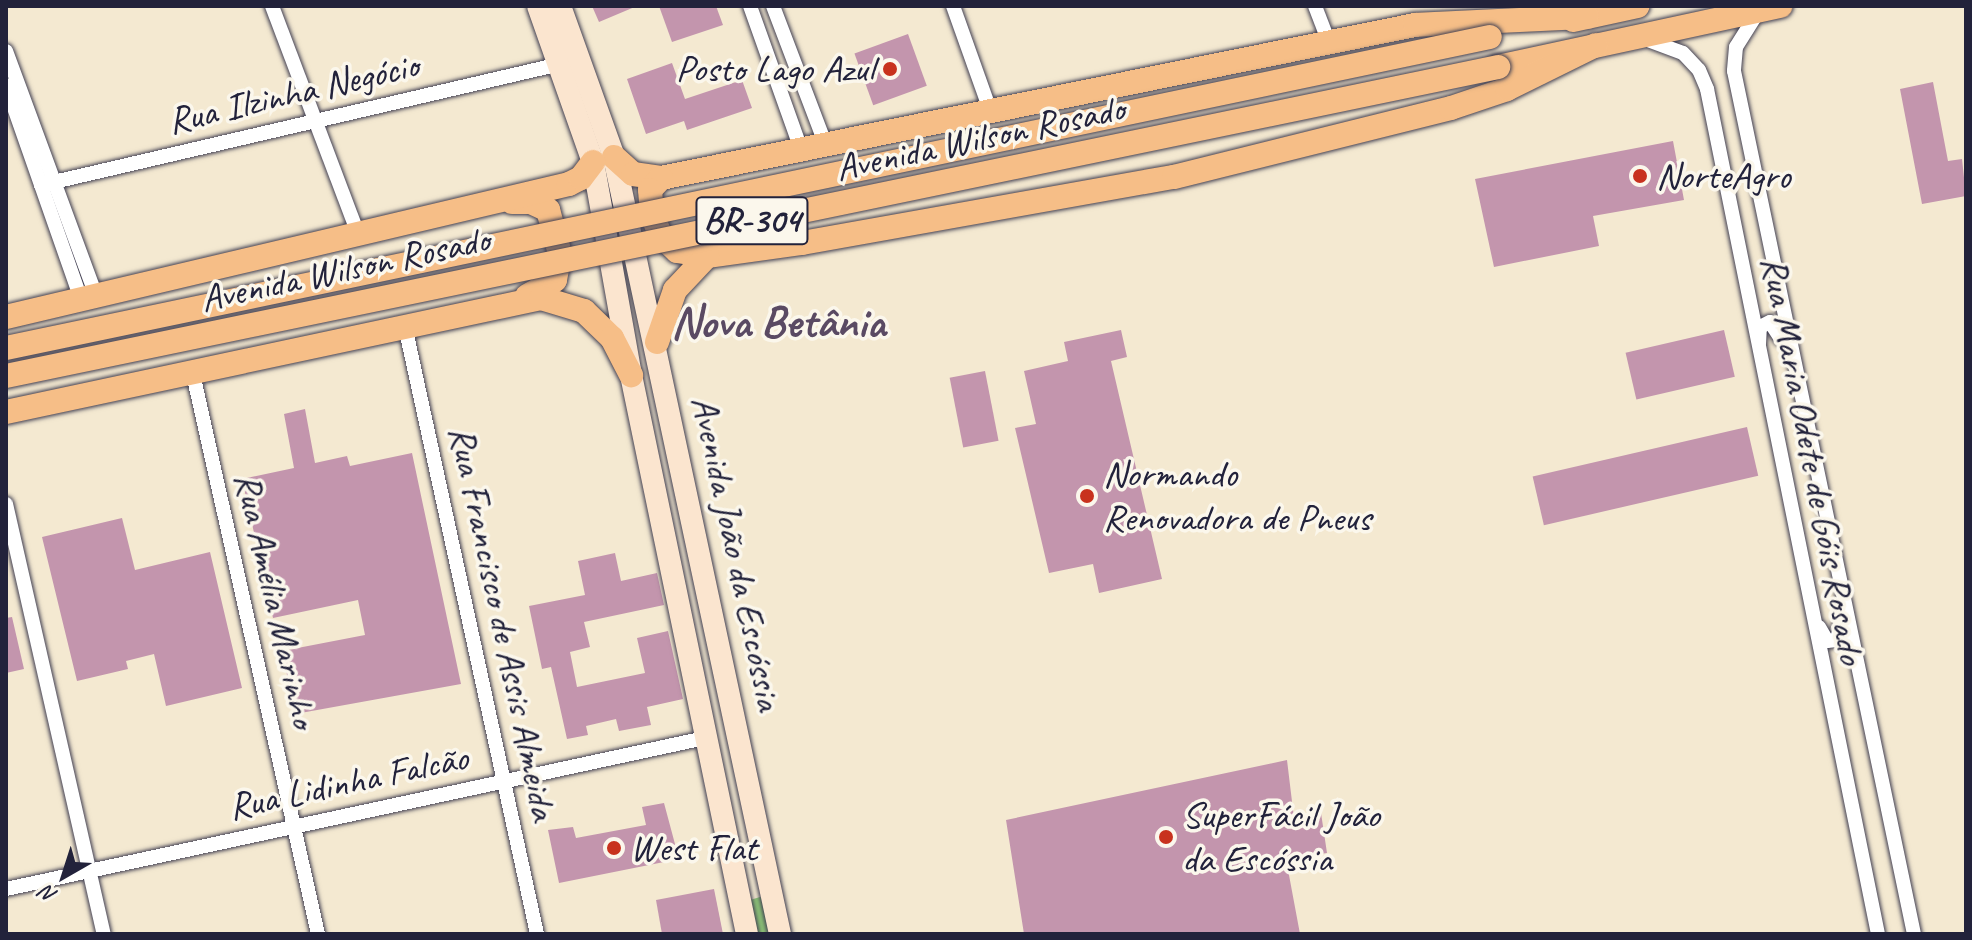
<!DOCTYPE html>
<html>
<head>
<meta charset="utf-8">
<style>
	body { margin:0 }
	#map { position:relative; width:1972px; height:940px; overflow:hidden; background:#f4e9d1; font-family:Caveat,sans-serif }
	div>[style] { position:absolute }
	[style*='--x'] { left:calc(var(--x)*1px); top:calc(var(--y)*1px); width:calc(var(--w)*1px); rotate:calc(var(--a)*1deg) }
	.green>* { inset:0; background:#8ec578 }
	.building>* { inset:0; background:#c395ad; transform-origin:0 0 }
	.roads { filter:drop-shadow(0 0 2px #424052) drop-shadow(0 0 2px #424052) }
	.minor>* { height:14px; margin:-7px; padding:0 7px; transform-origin:7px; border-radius:7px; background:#fff }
	.secondary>* { height:22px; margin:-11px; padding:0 11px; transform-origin:11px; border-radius:11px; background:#fbe5cf }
	.trunk>* { height:24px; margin:-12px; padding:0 12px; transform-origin:12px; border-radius:12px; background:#f6be87 }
	.bridges { filter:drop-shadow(0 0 2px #424052) drop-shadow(0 0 2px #424052) }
	.trunk-bridge>* { height:24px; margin:-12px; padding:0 12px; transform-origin:12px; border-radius:12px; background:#f6be87 }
	.dots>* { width:22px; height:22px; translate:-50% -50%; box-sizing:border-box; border:4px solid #fbf7ec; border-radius:50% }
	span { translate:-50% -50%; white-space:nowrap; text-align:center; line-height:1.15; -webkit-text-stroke:7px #fbf7ec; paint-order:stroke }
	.shield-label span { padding:2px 6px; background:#fbf7ec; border:2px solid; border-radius:6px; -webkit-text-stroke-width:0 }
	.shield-label { font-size:36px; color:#22223b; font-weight:700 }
	.poi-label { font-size:38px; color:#22223b }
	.right { translate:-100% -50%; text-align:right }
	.left { translate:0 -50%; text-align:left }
	.street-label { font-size:38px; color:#22223b }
	.district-label { font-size:46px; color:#5a4a63; font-weight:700 }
	.frame { position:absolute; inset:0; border:8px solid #22223b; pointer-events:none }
	.north { position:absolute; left:24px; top:836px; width:80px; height:80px; -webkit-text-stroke:6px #fbf7ec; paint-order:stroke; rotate:219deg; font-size:22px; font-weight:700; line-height:32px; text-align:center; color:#22223b }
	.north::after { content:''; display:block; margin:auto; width:28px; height:36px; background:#22223b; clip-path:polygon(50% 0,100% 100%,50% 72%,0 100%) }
</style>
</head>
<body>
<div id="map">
	<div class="green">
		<i style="clip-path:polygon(760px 897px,762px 898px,770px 934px,756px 934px,750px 900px)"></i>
	</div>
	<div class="building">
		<i style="clip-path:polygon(592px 6px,637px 6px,599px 22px)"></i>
		<i style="clip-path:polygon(659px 6px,716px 6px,723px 25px,672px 42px)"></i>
		<i style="left:908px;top:34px;width:55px;height:57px;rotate:70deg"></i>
		<i style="clip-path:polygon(672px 63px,685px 99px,742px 80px,752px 108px,687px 130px,684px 121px,646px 134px,627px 79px)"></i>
		<i style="clip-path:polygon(1933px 82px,1948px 161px,1962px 159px,1966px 196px,1922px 204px,1900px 89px)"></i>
		<i style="clip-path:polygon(1673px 141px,1684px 200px,1593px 216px,1599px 246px,1494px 267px,1475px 179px)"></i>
		<i style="clip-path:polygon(1121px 330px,1127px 357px,1111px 361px,1162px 579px,1099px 593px,1093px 564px,1049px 573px,1015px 428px,1036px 424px,1024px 371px,1068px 361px,1064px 342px)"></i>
		<i style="left:1724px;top:330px;width:48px;height:101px;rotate:77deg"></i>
		<i style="left:985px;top:371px;width:71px;height:36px;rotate:79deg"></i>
		<i style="clip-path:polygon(305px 409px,315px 463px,347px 456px,350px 466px,412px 453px,461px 684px,295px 714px,282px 651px,365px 635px,358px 600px,273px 618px,242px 479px,294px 468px,284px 414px)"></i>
		<i style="left:1747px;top:427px;width:50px;height:220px;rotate:77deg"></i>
		<i style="clip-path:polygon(122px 518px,135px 570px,210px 552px,242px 688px,166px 706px,154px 654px,126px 661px,128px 669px,77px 681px,42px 537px)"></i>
		<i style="clip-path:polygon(615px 553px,621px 581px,657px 573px,664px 605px,584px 622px,590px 647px,570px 652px,577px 687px,645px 673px,637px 638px,668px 631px,683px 699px,647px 707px,651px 725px,619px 731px,616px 719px,586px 726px,588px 735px,567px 739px,551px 667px,542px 669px,529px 606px,585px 595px,578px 561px)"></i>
		<i style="clip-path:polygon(12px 617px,24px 669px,6px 673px,6px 618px)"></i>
		<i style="clip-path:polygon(1287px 760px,1294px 818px,1321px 813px,1327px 853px,1286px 859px,1300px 934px,1024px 934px,1006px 820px)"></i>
		<i style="clip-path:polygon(664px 803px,679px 859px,559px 883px,548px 830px,573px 827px,576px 838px,646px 825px,642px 807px)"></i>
		<i style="clip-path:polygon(714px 889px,723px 934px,662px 934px,656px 900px)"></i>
	</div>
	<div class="roads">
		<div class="minor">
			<i style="--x:272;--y:6;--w:243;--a:69.3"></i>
			<i style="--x:750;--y:6;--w:152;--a:70.4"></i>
			<i style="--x:773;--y:6;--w:147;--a:69.2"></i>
			<i style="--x:953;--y:6;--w:107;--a:70.4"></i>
			<i style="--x:1315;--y:6;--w:39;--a:69"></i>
			<i style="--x:1758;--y:12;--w:41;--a:122.2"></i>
			<i style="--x:1736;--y:47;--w:24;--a:95"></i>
			<i style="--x:1734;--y:71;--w:882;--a:78.22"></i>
			<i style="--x:1645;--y:39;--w:40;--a:20.2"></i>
			<i style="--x:1683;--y:53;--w:23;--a:47"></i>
			<i style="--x:1699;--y:70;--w:21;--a:67"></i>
			<i style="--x:1707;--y:89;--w:862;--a:78.56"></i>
			<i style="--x:6;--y:51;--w:260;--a:69.8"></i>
			<i style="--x:6;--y:85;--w:227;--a:70.7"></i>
			<i style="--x:41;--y:185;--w:533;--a:-13.12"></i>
			<i style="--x:405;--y:326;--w:622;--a:77.75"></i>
			<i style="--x:1759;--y:344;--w:17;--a:-87"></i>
			<i style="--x:1760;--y:327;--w:11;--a:-27"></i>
			<i style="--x:1770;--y:322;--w:20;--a:57"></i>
			<i style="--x:193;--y:374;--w:574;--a:77.42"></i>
			<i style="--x:6;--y:504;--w:441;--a:77.2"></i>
			<i style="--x:1819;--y:627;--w:16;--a:60"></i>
			<i style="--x:1827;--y:641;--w:10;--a:-6"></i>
			<i style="--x:1837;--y:640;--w:19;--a:-78"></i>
			<i style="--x:6;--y:889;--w:715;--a:-12.19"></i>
		</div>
		<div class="secondary">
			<i style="--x:538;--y:6;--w:165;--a:70.6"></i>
			<i style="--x:593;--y:162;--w:216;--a:79.9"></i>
			<i style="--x:631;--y:375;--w:571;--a:78.28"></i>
			<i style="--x:560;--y:6;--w:160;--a:70.3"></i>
			<i style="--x:614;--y:157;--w:795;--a:77.94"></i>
		</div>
		<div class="trunk">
			<i style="--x:1573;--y:20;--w:66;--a:-12.3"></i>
			<i style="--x:1498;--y:67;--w:289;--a:-12.2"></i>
			<i style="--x:614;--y:157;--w:25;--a:42"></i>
			<i style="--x:633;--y:174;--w:28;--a:8"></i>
			<i style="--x:661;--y:178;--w:769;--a:-11.47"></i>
			<i style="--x:1415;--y:25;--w:172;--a:-2.7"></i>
			<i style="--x:661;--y:178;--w:16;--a:133"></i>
			<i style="--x:650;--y:190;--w:25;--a:85"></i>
			<i style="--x:652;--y:215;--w:23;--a:67"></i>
			<i style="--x:661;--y:236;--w:22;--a:43"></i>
			<i style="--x:677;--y:251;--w:30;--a:9"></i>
			<i style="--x:707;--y:256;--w:96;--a:-7.8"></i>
			<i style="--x:802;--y:243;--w:378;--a:-10.1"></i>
			<i style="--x:1174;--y:177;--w:285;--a:-14"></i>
			<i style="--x:1451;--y:108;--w:59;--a:-18.7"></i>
			<i style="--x:1507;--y:89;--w:99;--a:-26.3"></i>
			<i style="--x:512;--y:202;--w:19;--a:0"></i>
			<i style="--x:531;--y:202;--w:19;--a:25"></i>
			<i style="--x:548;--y:210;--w:46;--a:74.7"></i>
			<i style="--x:560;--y:254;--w:26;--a:101"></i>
			<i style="--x:555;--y:280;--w:32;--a:150"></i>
			<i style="--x:6;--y:317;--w:578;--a:-13.29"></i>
			<i style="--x:569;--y:184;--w:13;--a:-27"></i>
			<i style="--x:581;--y:178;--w:20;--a:-53"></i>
			<i style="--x:657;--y:342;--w:55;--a:-70.9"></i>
			<i style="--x:675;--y:290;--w:47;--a:-46.7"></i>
			<i style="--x:6;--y:412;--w:547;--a:-12.03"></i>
			<i style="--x:541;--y:298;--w:45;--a:16.8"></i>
			<i style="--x:584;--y:311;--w:39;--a:44"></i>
			<i style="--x:612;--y:338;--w:42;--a:62.8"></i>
		</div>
	</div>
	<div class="bridges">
		<div class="trunk-bridge">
			<i style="--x:6;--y:348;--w:1516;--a:-11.84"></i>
			<i style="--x:6;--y:376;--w:1524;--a:-11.7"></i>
		</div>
	</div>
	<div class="dots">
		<i style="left:890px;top:69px;background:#c8321e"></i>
		<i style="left:1640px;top:176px;background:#c8321e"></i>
		<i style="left:1087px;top:496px;background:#c8321e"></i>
		<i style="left:1166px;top:837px;background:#c8321e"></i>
		<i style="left:614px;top:848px;background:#c8321e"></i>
	</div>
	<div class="shield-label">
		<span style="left:752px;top:221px">BR-304</span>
	</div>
	<div class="poi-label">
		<span class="right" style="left:874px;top:69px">Posto Lago Azul</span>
		<span class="left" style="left:1656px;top:176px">NorteAgro</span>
		<span class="left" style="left:1103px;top:496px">Normando<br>Renovadora de Pneus</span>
		<span class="left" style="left:1182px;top:837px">SuperFácil João<br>da Escóssia</span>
		<span class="left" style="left:630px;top:848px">West Flat</span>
	</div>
	<div class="street-label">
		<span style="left:293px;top:93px;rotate:-13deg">Rua Ilzinha Negócio</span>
		<span style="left:980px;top:138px;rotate:-12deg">Avenida Wilson Rosado</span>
		<span style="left:345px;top:269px;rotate:-12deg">Avenida Wilson Rosado</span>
		<span style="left:1813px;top:460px;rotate:79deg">Rua Maria Odete de Góis Rosado</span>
		<span style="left:737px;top:553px;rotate:78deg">Avenida João da Escóssia</span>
		<span style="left:276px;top:600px;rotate:77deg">Rua Amélia Marinho</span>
		<span style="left:503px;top:623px;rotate:78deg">Rua Francisco de Assis Almeida</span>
		<span style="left:348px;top:782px;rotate:-12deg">Rua Lidinha Falcão</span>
	</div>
	<div class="district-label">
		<span style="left:778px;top:322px">Nova Betânia</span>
	</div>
	<div class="frame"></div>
	<div class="north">N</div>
</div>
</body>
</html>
